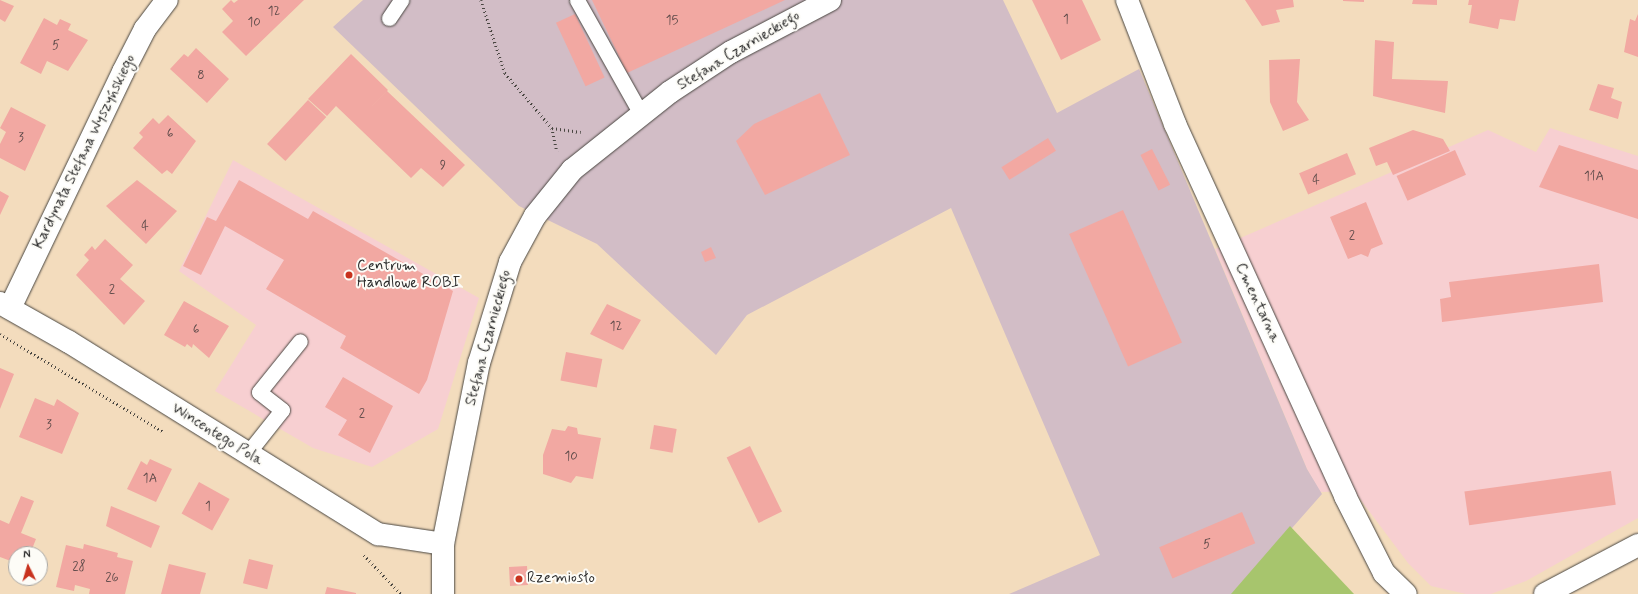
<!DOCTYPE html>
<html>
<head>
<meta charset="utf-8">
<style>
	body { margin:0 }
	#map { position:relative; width:1638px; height:594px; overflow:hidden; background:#f3dcbd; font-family:Mynerve,sans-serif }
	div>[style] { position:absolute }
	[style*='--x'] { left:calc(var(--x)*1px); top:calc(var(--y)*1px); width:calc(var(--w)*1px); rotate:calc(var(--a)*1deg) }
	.built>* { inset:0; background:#f7cfd1 }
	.industrial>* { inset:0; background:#d2bdc6 }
	.green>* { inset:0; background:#a7c56d }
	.building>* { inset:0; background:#f2a8a2; transform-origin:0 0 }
	.path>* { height:2.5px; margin-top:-1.25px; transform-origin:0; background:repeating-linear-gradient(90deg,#494641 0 1px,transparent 0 4px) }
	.roads { filter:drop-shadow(0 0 1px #494641) drop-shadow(0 0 1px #494641) }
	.lane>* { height:15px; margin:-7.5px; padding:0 7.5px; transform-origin:7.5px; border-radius:7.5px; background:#fff }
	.street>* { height:22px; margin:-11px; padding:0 11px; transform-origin:11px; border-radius:11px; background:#fff }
	.dots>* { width:11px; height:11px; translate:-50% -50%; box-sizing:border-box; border:2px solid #fdfcf7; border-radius:50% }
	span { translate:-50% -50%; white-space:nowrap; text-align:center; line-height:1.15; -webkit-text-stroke:4px #fdfcf7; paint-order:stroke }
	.number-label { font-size:13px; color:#5d4a49 }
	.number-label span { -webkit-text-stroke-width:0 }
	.street-label { font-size:15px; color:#2b2b2b }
	.poi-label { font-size:15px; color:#2b2b2b }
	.left { translate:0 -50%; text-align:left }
	.north { position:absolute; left:8px; top:546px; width:40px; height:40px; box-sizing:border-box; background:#fdfcf7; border:1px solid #a9a8a5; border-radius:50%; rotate:355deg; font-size:11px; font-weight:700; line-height:16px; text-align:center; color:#2b2b2b }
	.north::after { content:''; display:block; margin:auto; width:14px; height:18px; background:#c8321e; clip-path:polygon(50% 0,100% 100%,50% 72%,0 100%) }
</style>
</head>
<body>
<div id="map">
	<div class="built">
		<i style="clip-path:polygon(1550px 128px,1638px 156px,1638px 518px,1526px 581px,1491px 594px,1466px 594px,1431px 586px,1408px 563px,1354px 491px,1320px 492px,1307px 469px,1215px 249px,1488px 130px,1536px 152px)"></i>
		<i style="clip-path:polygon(233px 160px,479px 298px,438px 429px,372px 467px,313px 448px,215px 391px,256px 325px,179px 271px)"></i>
	</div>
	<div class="industrial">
		<i style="clip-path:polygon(363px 0,1003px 0,1057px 113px,1139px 69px,1307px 469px,1322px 494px,1234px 594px,1009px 594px,1100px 555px,951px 208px,747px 315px,716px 355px,597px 244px,519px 206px,333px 27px)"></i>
	</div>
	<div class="green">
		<i style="clip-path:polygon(1290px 526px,1354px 594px,1231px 594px)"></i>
	</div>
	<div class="building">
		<i style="clip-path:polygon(0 0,14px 6px,5px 22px,0 19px)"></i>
		<i style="clip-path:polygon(231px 0,234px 3px,238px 0,304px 0,246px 56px,222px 32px,233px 21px,222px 9px)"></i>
		<i style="clip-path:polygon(592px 0,785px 0,627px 73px)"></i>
		<i style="clip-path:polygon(1032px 0,1082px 0,1101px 40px,1061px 60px)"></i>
		<i style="clip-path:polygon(1245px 0,1293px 0,1294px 7px,1276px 10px,1280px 22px,1262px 26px)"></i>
		<i style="clip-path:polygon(1343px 0,1364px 0,1364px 2px,1343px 1px)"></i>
		<i style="clip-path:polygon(1413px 0,1437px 0,1437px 5px,1412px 4px)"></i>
		<i style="clip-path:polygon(1469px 0,1519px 0,1515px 21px,1500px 19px,1498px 29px,1469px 23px,1472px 5px,1468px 5px)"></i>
		<i style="left:575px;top:14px;width:70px;height:21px;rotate:65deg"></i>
		<i style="clip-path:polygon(1638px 14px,1638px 57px,1624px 52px,1630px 19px,1635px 21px)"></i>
		<i style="clip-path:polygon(44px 18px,57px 25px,60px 19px,71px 24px,68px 30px,88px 40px,68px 71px,47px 61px,41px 74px,20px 63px)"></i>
		<i style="clip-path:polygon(1375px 40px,1394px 42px,1392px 79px,1448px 81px,1445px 113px,1373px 96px)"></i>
		<i style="clip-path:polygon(196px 48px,229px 79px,207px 103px,170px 69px,184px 54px,188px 57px)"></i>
		<i style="clip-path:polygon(351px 54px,388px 90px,372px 106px,387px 91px,465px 165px,443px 187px,421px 168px,411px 178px,336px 106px,327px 116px,308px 99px)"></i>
		<i style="clip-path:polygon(1300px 59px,1297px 102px,1309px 120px,1283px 131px,1270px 102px,1269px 60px)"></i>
		<i style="clip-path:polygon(1598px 84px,1614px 88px,1611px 98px,1622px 102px,1618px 119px,1589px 110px)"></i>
		<i style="clip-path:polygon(820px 93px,850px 155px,765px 195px,736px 141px,754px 124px)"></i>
		<i style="left:308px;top:100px;width:25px;height:60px;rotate:43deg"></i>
		<i style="clip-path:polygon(11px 107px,46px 125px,25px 171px,0 158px,0 144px,6px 132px,0 128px)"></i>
		<i style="clip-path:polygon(168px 115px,196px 141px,172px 174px,167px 170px,162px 174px,133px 148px,143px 137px,139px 133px,153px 118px,159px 124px)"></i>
		<i style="clip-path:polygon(1413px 130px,1443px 139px,1450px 151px,1393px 175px,1387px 162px,1376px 166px,1369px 148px)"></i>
		<i style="left:1048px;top:138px;width:15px;height:55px;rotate:58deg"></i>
		<i style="clip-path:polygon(1559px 145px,1638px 170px,1638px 219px,1539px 187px)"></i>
		<i style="left:1152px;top:149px;width:40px;height:13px;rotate:63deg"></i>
		<i style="left:1455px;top:150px;width:27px;height:64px;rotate:66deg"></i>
		<i style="left:1347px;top:153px;width:23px;height:52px;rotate:67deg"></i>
		<i style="clip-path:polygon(137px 180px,177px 211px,146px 244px,106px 206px)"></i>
		<i style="clip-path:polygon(239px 180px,308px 219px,313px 211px,453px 291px,427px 380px,419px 394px,340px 348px,346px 336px,266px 289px,284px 260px,225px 226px,201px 275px,183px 266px,207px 217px,216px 221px)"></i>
		<i style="clip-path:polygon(0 191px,9px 196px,0 215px)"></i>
		<i style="clip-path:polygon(1366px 202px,1383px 244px,1371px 249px,1368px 257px,1361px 254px,1348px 259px,1330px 217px)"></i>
		<i style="left:1123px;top:210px;width:145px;height:59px;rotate:66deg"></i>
		<i style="clip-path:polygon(105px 239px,133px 265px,120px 279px,145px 301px,124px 325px,76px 275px,89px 260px,84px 255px,92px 246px,95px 250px)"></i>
		<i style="clip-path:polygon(711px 247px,716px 258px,705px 262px,701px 252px)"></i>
		<i style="clip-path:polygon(1599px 264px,1603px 302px,1442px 322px,1440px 299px,1451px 297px,1449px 282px)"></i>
		<i style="clip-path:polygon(184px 301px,229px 326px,209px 358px,193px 344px,192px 348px,187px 344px,185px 347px,164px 335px)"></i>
		<i style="clip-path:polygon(607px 304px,641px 320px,623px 350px,590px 334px)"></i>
		<i style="left:566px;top:352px;width:37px;height:29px;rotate:11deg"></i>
		<i style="clip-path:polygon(0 368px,14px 374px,0 409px)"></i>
		<i style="clip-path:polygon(343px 377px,393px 406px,370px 453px,338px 435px,347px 420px,325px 407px)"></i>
		<i style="clip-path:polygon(35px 398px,54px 406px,57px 399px,79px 413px,62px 454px,19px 437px)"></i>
		<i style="left:654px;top:425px;width:23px;height:24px;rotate:10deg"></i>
		<i style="clip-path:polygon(568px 426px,577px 428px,578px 434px,601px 438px,593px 479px,576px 476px,571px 483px,543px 474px,543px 455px,552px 429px,565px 431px)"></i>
		<i style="left:750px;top:446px;width:73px;height:26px;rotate:64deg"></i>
		<i style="clip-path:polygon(150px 459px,172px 469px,156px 502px,127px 489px,141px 461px,147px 465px)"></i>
		<i style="left:1611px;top:471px;width:34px;height:148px;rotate:82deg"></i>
		<i style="left:199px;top:482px;width:35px;height:36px;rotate:29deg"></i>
		<i style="clip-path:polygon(21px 496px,34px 501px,21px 533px,36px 539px,30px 554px,16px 554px,16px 563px,0 557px,0 520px,9px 524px)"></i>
		<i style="clip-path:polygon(111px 506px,160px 526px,151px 548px,106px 526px)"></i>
		<i style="left:1242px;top:512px;width:34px;height:90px;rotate:67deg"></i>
		<i style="clip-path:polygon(84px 544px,118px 553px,117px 557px,133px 561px,125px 594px,89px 594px,90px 589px,75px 585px,74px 591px,56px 587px,66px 545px,83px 549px)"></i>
		<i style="left:249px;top:559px;width:25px;height:25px;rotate:14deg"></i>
		<i style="clip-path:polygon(169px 564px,206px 573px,200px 594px,161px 594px)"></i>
		<i style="left:527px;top:566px;width:19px;height:18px;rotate:87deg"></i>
		<i style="clip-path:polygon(327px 587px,356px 593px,356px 594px,325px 594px)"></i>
	</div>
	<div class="path">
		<i style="--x:481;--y:0;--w:77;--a:71.8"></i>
		<i style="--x:505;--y:73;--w:72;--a:49.5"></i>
		<i style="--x:552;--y:128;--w:29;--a:8"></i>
		<i style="--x:552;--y:128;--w:24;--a:78"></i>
		<i style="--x:0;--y:334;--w:191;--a:30.9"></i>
		<i style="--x:364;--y:555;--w:54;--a:46.5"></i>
	</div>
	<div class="roads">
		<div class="lane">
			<i style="--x:577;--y:0;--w:131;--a:60.7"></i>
			<i style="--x:389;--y:18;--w:22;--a:-56"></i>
			<i style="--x:247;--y:454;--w:56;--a:-51.5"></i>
			<i style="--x:282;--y:410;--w:29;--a:-142"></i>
			<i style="--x:259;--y:392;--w:65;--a:-51.2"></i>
		</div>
		<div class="street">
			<i style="--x:1127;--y:0;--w:133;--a:68.8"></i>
			<i style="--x:1175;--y:124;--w:409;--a:65.4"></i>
			<i style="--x:1345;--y:496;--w:86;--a:63.1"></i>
			<i style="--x:1384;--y:573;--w:30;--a:44"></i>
			<i style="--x:0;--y:303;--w:79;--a:29.5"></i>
			<i style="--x:69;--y:342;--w:364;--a:31.9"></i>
			<i style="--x:378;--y:534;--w:66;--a:8.7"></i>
			<i style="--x:10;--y:308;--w:262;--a:-64.4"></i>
			<i style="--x:123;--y:72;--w:48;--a:-62.9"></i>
			<i style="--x:145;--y:29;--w:36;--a:-53"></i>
			<i style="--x:443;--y:594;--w:50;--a:-90"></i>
			<i style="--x:443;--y:544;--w:185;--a:-78.8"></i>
			<i style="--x:479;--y:363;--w:106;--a:-72.9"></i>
			<i style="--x:510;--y:262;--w:52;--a:-61.5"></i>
			<i style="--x:535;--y:216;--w:59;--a:-51.2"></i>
			<i style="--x:572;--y:170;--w:125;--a:-38.5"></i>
			<i style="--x:670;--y:92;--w:73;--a:-33.3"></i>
			<i style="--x:731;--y:52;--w:112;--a:-27.7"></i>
			<i style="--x:1545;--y:594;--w:105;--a:-27.8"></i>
		</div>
	</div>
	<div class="dots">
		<i style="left:349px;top:275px;background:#c8321e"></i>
		<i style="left:519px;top:579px;background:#c8321e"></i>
	</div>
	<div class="number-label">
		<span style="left:274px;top:12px">12</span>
		<span style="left:1066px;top:20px">1</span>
		<span style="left:672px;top:21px">15</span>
		<span style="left:254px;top:23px">10</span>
		<span style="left:56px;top:46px">5</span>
		<span style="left:201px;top:76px">8</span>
		<span style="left:170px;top:134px">6</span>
		<span style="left:21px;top:138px">3</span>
		<span style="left:443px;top:166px">9</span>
		<span style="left:1594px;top:177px">11A</span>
		<span style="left:1316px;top:181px">4</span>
		<span style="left:145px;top:227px">4</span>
		<span style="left:1352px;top:236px">2</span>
		<span style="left:112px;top:290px">2</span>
		<span style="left:616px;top:327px">12</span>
		<span style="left:196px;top:330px">6</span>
		<span style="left:362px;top:414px">2</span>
		<span style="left:49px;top:425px">3</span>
		<span style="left:571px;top:457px">10</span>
		<span style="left:150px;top:479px">1A</span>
		<span style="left:208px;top:507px">1</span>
		<span style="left:1207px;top:545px">5</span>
		<span style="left:79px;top:567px">28</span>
		<span style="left:112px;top:578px">26</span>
	</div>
	<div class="street-label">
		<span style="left:739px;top:51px;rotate:-31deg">Stefana Czarnieckiego</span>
		<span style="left:85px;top:152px;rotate:-64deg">Kardynała Stefana Wyszyńskiego</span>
		<span style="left:1257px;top:303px;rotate:65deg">Cmentarna</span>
		<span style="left:489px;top:338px;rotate:-75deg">Stefana Czarnieckiego</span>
		<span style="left:217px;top:435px;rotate:32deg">Wincentego Pola</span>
	</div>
	<div class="poi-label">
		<span class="left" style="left:357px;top:275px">Centrum<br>Handlowe ROBI</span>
		<span class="left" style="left:527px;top:579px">Rzemiosło</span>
	</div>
	<div class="north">N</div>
</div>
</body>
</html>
